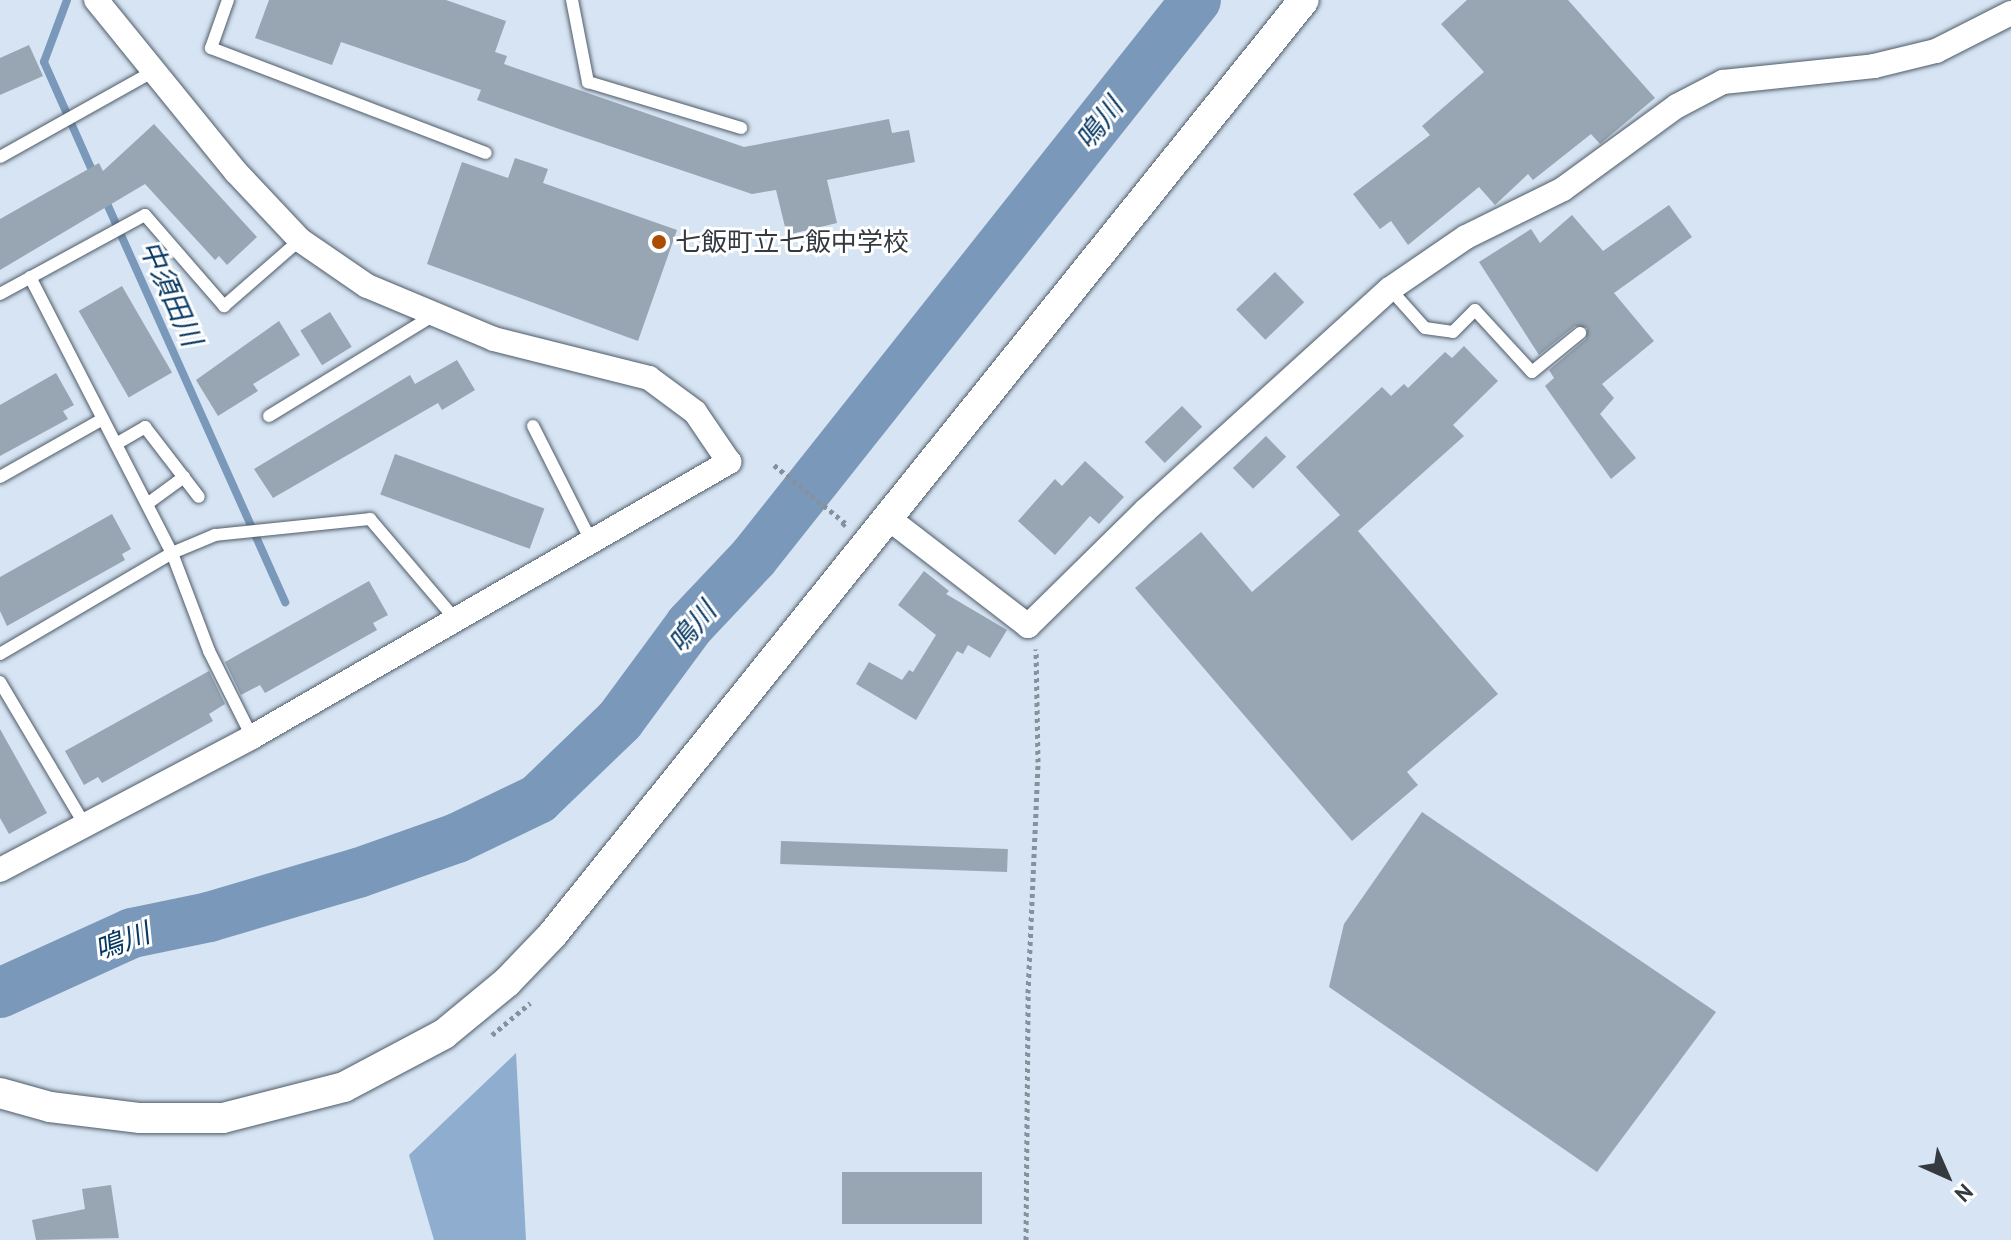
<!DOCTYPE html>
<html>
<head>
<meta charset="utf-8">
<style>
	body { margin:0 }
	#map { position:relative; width:2011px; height:1240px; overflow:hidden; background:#d6e4f3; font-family:"PT Sans","Noto Sans JP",sans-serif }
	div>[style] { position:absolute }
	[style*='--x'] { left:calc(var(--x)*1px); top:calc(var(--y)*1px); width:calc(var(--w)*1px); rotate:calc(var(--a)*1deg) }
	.forest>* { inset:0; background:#8faecf }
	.stream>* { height:8px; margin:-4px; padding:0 4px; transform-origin:4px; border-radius:4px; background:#7a98b9 }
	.river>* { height:50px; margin:-25px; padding:0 25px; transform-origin:25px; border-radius:25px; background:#7a98b9 }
	.building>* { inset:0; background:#98a5b3; transform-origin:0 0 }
	.path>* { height:5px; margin-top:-2.5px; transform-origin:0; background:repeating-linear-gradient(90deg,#87919c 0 4px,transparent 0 8px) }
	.roads { filter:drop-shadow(0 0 2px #4f5b68) drop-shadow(0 0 2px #4f5b68) }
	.service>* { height:12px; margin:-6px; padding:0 6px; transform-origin:6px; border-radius:6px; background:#fff }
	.minor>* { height:24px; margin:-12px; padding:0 12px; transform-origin:12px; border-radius:12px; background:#fff }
	.tertiary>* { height:30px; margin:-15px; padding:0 15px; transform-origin:15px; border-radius:15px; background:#fff }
	.dots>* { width:22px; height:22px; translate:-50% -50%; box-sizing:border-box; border:4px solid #fff; border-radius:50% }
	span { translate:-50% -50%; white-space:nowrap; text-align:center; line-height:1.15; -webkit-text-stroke:6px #fff; paint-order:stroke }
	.poi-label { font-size:26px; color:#353a41 }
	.left { translate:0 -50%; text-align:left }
	.water-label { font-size:28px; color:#063862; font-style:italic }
	.north { position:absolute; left:1907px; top:1136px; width:80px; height:80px; -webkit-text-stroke:6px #fff; paint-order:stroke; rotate:135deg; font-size:22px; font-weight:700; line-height:32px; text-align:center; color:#353a41 }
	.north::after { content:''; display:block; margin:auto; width:28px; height:36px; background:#353a41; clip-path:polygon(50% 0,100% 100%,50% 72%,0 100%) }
</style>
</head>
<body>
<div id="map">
	<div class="forest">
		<i style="clip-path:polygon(516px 1053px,526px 1240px,434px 1240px,409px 1155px)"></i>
	</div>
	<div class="stream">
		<i style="--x:67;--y:0;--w:66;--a:110.4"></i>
		<i style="--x:44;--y:62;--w:126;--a:66.1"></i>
		<i style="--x:104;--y:197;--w:444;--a:65.9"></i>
	</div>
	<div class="river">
		<i style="--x:0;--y:993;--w:145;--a:-24.4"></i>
		<i style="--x:132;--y:933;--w:79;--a:-11.7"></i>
		<i style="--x:209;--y:917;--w:155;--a:-16.5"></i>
		<i style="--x:358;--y:873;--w:105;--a:-19.5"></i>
		<i style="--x:457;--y:838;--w:90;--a:-25.7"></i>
		<i style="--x:538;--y:799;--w:114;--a:-43.9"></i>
		<i style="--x:620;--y:720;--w:118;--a:-53.6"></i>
		<i style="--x:690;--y:625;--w:93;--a:-46.7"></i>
		<i style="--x:754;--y:557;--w:711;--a:-51.57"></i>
	</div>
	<div class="building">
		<i style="clip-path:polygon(269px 0,446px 0,506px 21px,495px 52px,507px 56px,504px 64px,744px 147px,889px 119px,892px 133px,909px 130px,915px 162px,827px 180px,837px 223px,787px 235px,776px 190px,752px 194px,562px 130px,477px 100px,481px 90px,341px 42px,332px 65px,255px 38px)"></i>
		<i style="clip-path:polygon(1467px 0,1568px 0,1655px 98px,1600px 144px,1591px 134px,1533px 180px,1528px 174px,1495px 205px,1479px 187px,1408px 245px,1391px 221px,1380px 229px,1353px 194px,1430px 135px,1422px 126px,1484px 72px,1441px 24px)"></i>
		<i style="clip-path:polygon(29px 45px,43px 76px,0 95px,0 58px)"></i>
		<i style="clip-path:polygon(154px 124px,257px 237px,227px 265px,219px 256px,215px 260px,145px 184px,0 270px,0 219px,99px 163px,103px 171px)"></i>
		<i style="clip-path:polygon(515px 158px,548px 169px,543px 183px,677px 230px,638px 341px,427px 264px,462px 162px,508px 178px)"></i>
		<i style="clip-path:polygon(1669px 205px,1692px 237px,1614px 293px,1654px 341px,1602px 384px,1614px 398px,1600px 414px,1636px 458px,1611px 479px,1545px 386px,1554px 378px,1549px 370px,1586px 339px,1587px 328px,1575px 326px,1539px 355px,1479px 262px,1531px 229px,1540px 243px,1572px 215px,1603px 251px)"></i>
		<i style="left:1275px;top:272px;width:42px;height:54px;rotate:46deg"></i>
		<i style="left:122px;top:286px;width:100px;height:50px;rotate:60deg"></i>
		<i style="left:330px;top:312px;width:41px;height:35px;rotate:58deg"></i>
		<i style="clip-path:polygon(279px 321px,300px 355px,253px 384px,258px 391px,218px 416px,196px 380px)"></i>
		<i style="clip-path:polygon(1464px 346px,1498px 381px,1453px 425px,1464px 436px,1358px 531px,1498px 694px,1407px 772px,1418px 785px,1352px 841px,1135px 588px,1201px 532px,1252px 592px,1340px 515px,1296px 467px,1382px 387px,1391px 396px,1404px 384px,1408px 388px,1445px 352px,1452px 358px)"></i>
		<i style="clip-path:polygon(457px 360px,475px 390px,442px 410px,438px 403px,273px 498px,254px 469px,410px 375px,415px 384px)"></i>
		<i style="clip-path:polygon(56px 373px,74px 405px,63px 411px,68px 419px,0 456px,0 405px)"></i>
		<i style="left:1182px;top:406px;width:29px;height:52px;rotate:46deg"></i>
		<i style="left:1266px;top:436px;width:29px;height:46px;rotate:46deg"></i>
		<i style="left:395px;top:454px;width:159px;height:43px;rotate:20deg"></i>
		<i style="clip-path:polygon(1085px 461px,1124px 497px,1099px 524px,1090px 516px,1055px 555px,1018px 521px,1055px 479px,1062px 486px)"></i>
		<i style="clip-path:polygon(112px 514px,131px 549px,122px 554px,125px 560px,7px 626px,0 611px,0 577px)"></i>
		<i style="clip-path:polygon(924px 571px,949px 591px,946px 594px,1007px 630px,990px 658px,968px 645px,963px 654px,957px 651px,916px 720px,856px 684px,869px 662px,902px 680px,909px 670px,913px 672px,936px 635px,898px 605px)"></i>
		<i style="clip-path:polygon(369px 581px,388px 615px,373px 623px,377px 630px,265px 693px,260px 685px,241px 695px,225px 662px)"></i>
		<i style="clip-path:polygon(209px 671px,225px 704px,209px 714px,213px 721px,102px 783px,98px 777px,84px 785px,65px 751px)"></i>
		<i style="clip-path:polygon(0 729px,47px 813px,9px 834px,0 818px)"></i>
		<i style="clip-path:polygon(1422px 812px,1716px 1012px,1597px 1172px,1329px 987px,1344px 924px)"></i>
		<i style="left:781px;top:841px;width:227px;height:23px;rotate:2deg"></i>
		<i style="left:842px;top:1172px;width:140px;height:52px"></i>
		<i style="clip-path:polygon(111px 1185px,119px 1238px,36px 1240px,32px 1220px,85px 1209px,82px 1189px)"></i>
	</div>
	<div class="path">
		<i style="--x:774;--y:465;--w:92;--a:39.2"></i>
		<i style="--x:845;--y:523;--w:4;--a:135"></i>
		<i style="--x:492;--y:1035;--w:50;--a:-40.1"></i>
		<i style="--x:1026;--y:1240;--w:247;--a:-89.5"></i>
		<i style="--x:1028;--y:993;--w:231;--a:-87.5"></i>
		<i style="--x:1038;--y:762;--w:113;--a:-91"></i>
	</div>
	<div class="roads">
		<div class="service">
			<i style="--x:228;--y:0;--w:51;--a:109.5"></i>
			<i style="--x:211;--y:48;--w:294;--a:20.9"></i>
			<i style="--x:572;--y:0;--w:84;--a:79"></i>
			<i style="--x:588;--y:82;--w:160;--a:16.7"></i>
			<i style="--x:0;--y:157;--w:176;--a:-29.2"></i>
			<i style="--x:30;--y:277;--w:310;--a:62.8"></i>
			<i style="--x:172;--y:553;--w:105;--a:69.3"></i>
			<i style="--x:209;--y:651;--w:96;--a:63.4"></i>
			<i style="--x:1390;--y:289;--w:52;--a:48.1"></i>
			<i style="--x:1425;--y:328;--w:28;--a:8"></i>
			<i style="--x:1453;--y:332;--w:31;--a:-45"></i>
			<i style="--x:1475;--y:310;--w:84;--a:47.4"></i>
			<i style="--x:1532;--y:372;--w:62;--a:-39.1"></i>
			<i style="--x:0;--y:294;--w:165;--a:-28.6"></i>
			<i style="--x:145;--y:215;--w:121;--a:49"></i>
			<i style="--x:224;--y:306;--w:101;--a:-41"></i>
			<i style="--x:269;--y:416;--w:193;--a:-31.5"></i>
			<i style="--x:533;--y:426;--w:129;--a:63.2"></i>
			<i style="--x:116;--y:444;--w:34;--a:-30"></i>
			<i style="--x:145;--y:427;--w:88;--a:52.4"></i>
			<i style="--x:0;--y:477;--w:118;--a:-29.4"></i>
			<i style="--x:147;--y:504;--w:46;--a:-36.1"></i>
			<i style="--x:0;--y:654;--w:199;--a:-30.4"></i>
			<i style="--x:172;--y:553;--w:47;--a:-22.7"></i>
			<i style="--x:215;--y:535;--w:156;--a:-5.9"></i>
			<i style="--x:370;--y:519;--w:131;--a:49.6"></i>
			<i style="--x:0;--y:682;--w:166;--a:59.3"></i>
		</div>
		<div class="minor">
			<i style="--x:888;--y:518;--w:177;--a:37.6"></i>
			<i style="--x:1028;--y:626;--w:165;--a:-44.5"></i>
			<i style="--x:1146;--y:510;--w:329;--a:-42.2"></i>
			<i style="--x:1390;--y:289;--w:92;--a:-34.4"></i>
			<i style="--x:1466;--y:237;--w:108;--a:-26.3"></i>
			<i style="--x:1563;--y:189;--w:141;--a:-36.1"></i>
			<i style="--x:1677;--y:106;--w:52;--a:-27.6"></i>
			<i style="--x:1723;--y:82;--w:152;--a:-6"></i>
			<i style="--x:1874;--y:66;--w:64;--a:-13.6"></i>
			<i style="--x:1936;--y:51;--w:84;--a:-26.9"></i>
			<i style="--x:0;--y:870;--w:285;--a:-27.8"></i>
			<i style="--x:252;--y:737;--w:551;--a:-29.96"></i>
			<i style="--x:729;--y:462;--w:60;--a:-124.2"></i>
			<i style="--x:695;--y:412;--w:57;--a:-143.5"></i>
			<i style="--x:649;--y:378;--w:160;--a:-165.9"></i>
			<i style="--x:494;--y:339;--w:138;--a:-157.3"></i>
			<i style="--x:367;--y:286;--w:81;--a:-145.5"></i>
			<i style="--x:300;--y:240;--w:93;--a:-133.3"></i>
			<i style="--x:236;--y:172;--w:222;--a:-129.1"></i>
		</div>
		<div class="tertiary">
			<i style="--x:0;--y:1093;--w:52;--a:15.6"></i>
			<i style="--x:50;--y:1107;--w:91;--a:7"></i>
			<i style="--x:140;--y:1118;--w:83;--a:0"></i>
			<i style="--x:223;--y:1118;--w:125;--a:-14.4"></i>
			<i style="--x:344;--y:1087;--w:113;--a:-27.9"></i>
			<i style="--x:444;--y:1034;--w:82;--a:-39.5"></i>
			<i style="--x:507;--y:982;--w:66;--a:-46.2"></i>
			<i style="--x:553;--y:934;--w:1198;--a:-51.2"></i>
		</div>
	</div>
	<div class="dots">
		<i style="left:659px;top:242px;background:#ac4b02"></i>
	</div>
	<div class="poi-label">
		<span class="left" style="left:675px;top:242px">七飯町立七飯中学校</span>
	</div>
	<div class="water-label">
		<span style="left:1099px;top:123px;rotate:-52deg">鳴川</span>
		<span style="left:171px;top:293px;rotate:66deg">中須田川</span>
		<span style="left:692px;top:627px;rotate:-50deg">鳴川</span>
		<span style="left:122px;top:941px;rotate:-20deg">鳴川</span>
	</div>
	<div class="north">N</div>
</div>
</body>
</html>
